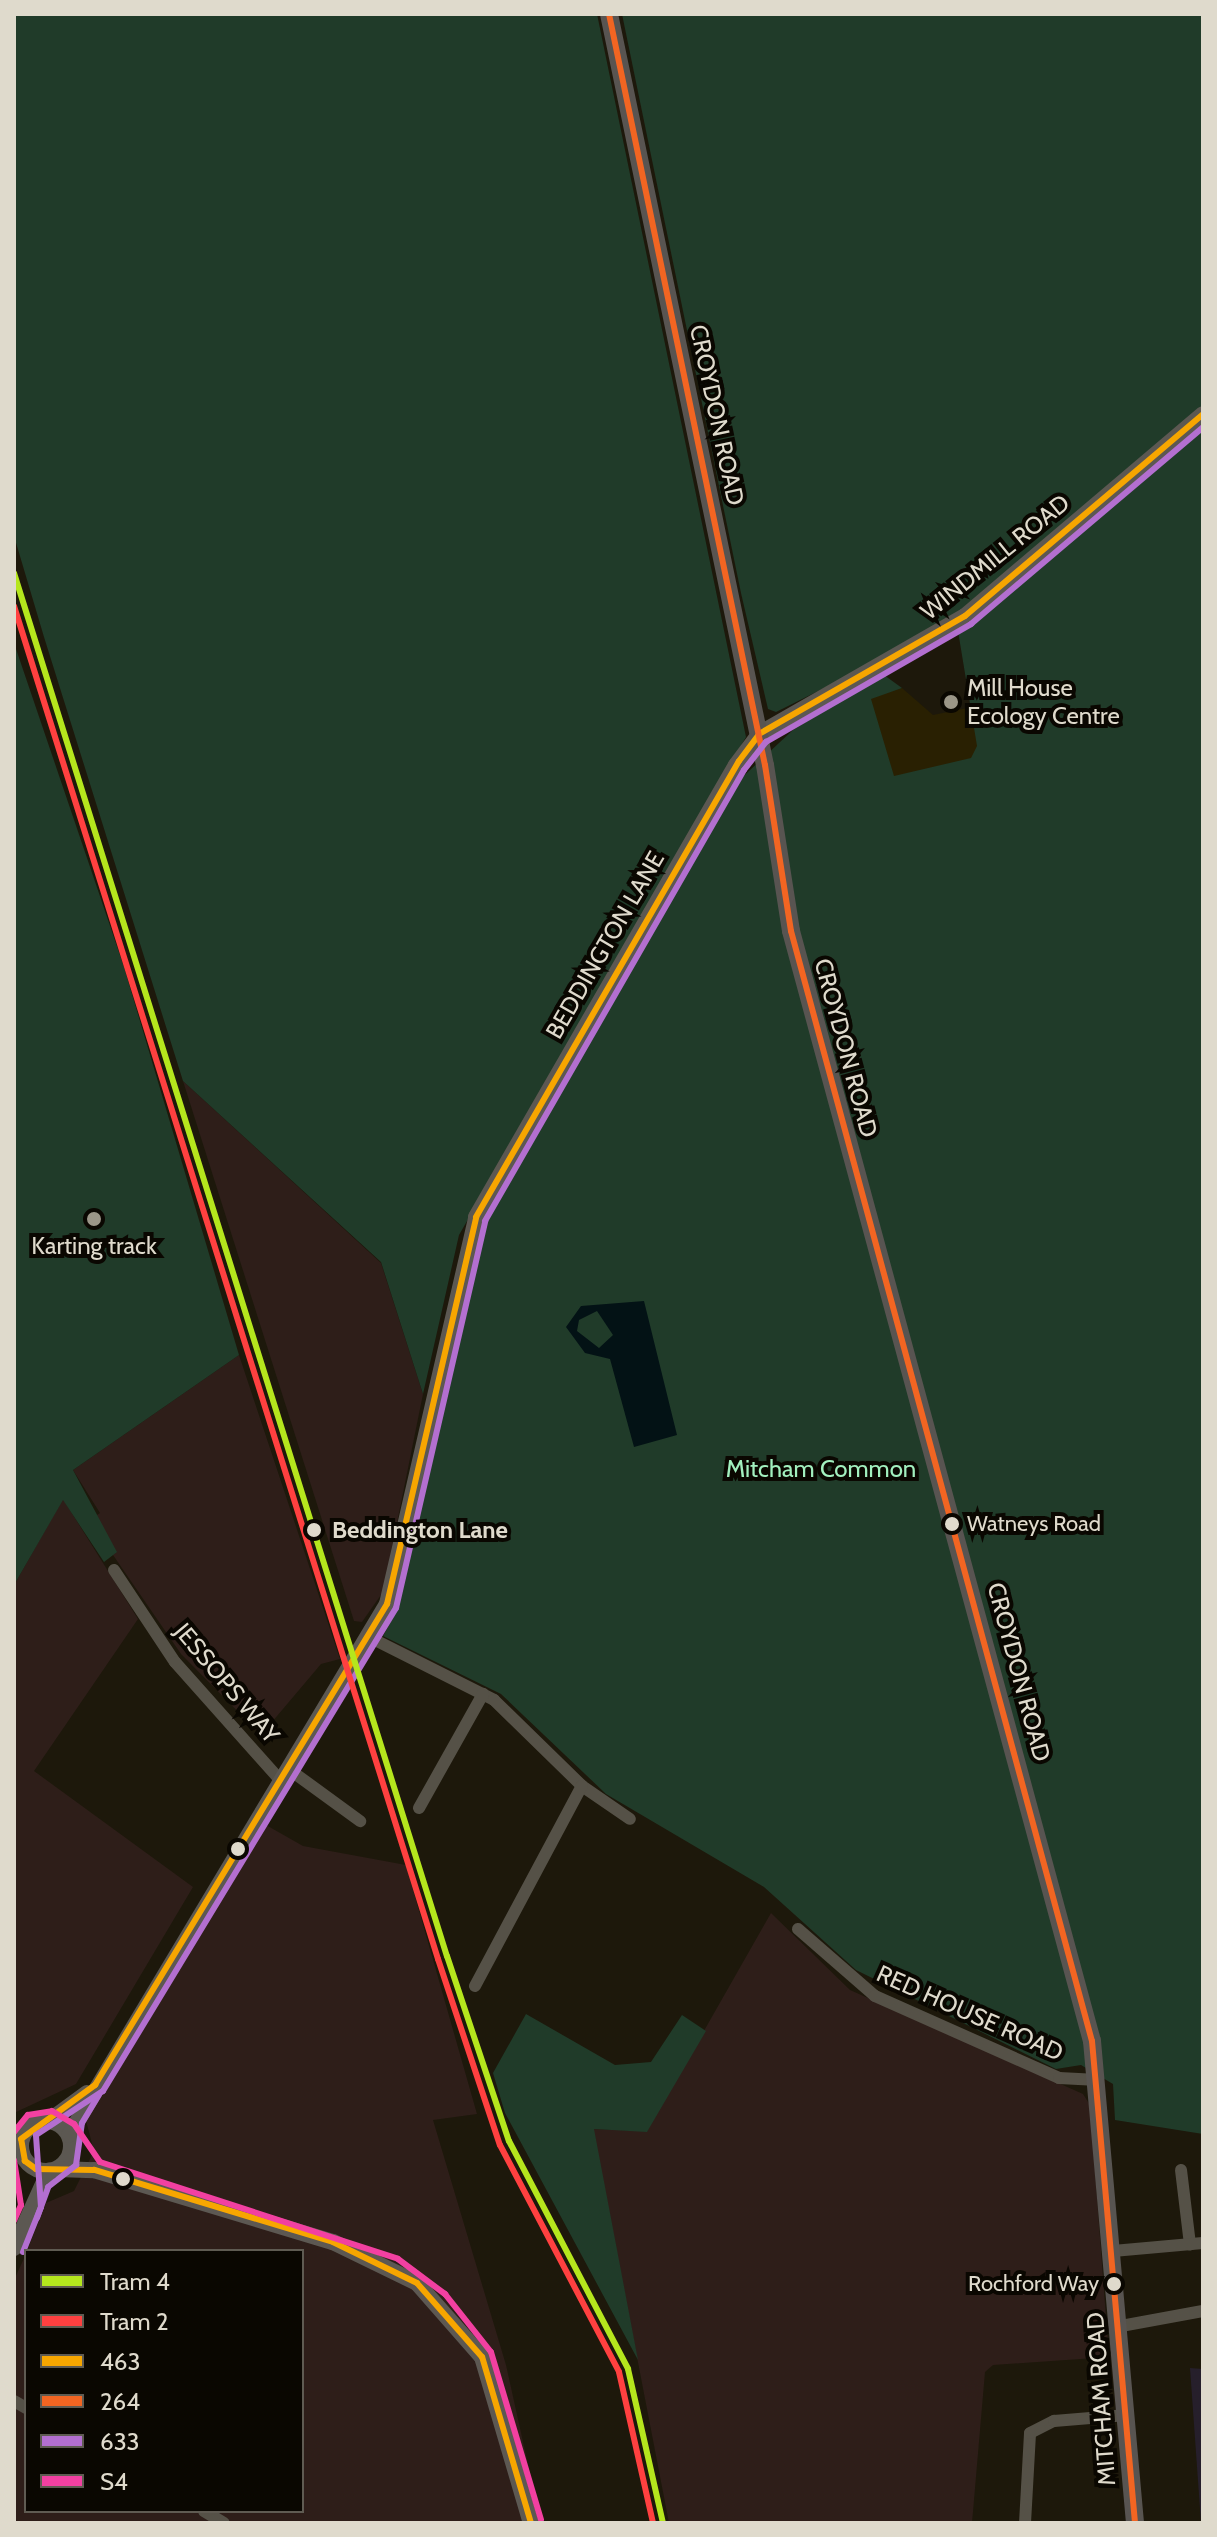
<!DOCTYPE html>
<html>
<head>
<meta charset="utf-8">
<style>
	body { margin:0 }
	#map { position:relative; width:1217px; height:2537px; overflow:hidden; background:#1d180b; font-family:Cabin,sans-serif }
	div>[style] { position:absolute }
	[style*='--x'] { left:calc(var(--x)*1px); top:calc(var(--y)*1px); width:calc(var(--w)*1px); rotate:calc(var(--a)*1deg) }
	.built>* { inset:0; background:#292002 }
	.industrial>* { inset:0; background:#2e1e19 }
	.education>* { inset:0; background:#261f2b }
	.green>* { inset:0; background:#203b29 }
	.water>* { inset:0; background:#031215 }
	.street>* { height:12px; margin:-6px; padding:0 6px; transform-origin:6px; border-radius:6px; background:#555147 }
	.secondary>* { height:16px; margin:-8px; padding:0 8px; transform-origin:8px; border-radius:8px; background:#5c5852 }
	.secondary>.ring { margin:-8px; padding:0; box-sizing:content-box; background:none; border:16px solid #5c5852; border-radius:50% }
	.primary>* { height:18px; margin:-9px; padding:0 9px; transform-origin:9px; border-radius:9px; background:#585451 }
	.bus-1>* { height:6px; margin:-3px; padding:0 3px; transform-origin:3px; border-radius:3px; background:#f7a600 }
	.bus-2>* { height:6px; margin:-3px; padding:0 3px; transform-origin:3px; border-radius:3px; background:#f26522 }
	.bus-3>* { height:6px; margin:-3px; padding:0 3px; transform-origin:3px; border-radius:3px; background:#b36fd0 }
	.bus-4>* { height:6px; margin:-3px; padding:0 3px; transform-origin:3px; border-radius:3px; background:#f240a1 }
	.tram-1>* { height:6px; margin:-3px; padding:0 3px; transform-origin:3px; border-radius:3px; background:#b5e61d }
	.tram-2>* { height:6px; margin:-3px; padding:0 3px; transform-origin:3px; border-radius:3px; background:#ff4040 }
	.dots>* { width:22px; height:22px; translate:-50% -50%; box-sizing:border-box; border:4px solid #0a0701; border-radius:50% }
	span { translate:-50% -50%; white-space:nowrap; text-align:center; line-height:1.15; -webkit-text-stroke:8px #0a0701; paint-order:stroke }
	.bus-label { font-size:22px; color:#dfdacc }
	.left { translate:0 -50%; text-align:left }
	.right { translate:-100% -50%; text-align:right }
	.street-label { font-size:24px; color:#dfdacc }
	.poi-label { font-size:24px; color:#dfdacc }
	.park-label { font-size:24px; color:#a2f0bf }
	.stop-label { font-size:24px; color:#dfdacc; font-weight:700 }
	.frame { position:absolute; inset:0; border:16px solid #dfdacc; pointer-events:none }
	.legend { position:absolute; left:24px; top:2249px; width:280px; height:264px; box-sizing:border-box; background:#0a0701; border:2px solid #5f5b52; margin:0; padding:10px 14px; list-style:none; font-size:24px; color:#dfdacc }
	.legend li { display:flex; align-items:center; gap:16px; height:40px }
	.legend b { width:40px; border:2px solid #5f5b52 }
</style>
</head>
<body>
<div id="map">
	<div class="built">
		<i style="clip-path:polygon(902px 688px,933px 715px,972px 707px,981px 756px,891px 779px,867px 699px)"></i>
	</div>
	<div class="industrial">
		<i style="clip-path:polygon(183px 1081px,381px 1263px,423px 1394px,383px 1592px,362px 1622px,354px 1621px)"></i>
		<i style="clip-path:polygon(239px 1355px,340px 1659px,321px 1664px,261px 1735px,181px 1654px,113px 1555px,94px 1517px,100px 1513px,73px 1470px)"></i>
		<i style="clip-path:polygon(63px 1499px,138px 1619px,34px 1771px,193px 1887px,76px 2084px,14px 2113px,14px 1585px)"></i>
		<i style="clip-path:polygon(266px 1825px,303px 1846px,406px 1865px,477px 2114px,433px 2120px,506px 2365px,541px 2523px,14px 2523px,14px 2280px,26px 2254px,26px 2511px,302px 2511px,302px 2251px,27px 2251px,46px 2203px,74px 2191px,94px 2151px,85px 2117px)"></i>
		<i style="clip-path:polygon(771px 1913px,850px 1990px,1083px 2094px,1090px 2105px,1109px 2357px,993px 2365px,985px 2372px,972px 2523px,669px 2523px,593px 2129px,647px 2131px)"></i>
	</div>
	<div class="education">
		<i style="clip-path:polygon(1190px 2368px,1203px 2369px,1203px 2523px,1201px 2523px)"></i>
	</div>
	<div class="green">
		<i style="clip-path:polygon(14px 14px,597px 14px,746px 737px,459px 1235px,423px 1394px,381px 1262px,183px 1081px,44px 637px,14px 536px)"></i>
		<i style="clip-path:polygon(622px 14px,1203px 14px,1203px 408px,937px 632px,776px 712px,768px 709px,741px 593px)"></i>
		<i style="clip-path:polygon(1203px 424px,1203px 2134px,1115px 2120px,1113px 2084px,1081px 2065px,1056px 2069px,856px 1970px,764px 1887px,606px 1794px,501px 1694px,383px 1636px,398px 1609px,475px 1241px,735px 784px,793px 730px,884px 675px,902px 688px,871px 699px,894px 776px,971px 758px,977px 746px,958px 631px)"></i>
		<i style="clip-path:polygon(14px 643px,124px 967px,239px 1355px,73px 1470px,117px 1552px,104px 1562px,63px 1500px,14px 1585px)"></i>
		<i style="clip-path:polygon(526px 2014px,615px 2065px,651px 2062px,682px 2015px,706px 2031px,647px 2132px,594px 2129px,638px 2360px,505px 2113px,493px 2073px)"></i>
	</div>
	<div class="water">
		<i style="clip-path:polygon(evenodd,644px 1301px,677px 1435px,634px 1447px,610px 1359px,585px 1353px,566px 1327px,581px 1306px,644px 1301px,597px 1311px,613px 1335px,599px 1348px,577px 1331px,579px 1320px,597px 1311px)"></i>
	</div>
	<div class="street">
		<i style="--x:114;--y:1570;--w:110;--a:56.5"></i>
		<i style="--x:175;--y:1662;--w:161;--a:48.3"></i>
		<i style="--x:369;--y:1637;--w:140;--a:26.7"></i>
		<i style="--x:494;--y:1700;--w:123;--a:44.3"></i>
		<i style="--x:582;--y:1786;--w:58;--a:34.5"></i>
		<i style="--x:290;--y:1770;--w:87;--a:36.1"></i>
		<i style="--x:419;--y:1808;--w:131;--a:-60.7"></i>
		<i style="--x:798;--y:1929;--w:102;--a:41"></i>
		<i style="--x:875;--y:1996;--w:201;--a:24"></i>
		<i style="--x:1059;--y:2078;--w:39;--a:3"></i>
		<i style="--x:475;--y:1986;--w:227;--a:-61.9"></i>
		<i style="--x:1181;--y:2170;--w:75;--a:83.1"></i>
		<i style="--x:1113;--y:2251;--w:90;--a:-5.1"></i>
		<i style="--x:1121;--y:2326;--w:83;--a:-10.4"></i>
		<i style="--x:14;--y:2401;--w:14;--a:30"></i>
		<i style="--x:204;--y:2511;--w:23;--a:31"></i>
		<i style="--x:1025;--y:2523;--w:90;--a:-86.8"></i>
		<i style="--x:1030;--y:2433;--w:27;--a:-27"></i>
		<i style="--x:1054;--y:2421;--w:73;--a:-4.7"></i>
	</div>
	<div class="secondary">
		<i class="ring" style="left:21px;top:2121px;width:34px;height:34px"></i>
		<i style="--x:49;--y:2121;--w:47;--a:-36.4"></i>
		<i style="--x:69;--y:2135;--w:619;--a:-59.08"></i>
		<i style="--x:387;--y:1604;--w:397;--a:-77"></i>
		<i style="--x:476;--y:1217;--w:521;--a:-60.09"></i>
		<i style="--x:736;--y:765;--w:39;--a:-53"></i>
		<i style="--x:759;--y:734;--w:237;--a:-29.8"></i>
		<i style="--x:965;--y:616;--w:312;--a:-40.3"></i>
		<i style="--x:58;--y:2169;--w:36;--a:2"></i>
		<i style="--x:94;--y:2170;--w:250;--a:16.8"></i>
		<i style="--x:333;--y:2242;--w:93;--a:26"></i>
		<i style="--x:417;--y:2283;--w:98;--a:48.7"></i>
		<i style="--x:482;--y:2357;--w:173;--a:73.6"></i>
		<i style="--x:14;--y:2248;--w:85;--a:-65.6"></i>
	</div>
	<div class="primary">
		<i style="--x:609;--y:14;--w:767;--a:78.27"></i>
		<i style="--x:765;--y:765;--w:168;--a:81.1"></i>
		<i style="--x:791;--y:931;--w:1150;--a:74.83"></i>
		<i style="--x:1092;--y:2041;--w:484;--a:84.9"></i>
	</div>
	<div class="bus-1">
		<i style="--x:531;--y:2523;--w:173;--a:-106.4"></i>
		<i style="--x:482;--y:2357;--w:98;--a:-131.3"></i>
		<i style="--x:417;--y:2283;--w:93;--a:-154"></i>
		<i style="--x:333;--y:2242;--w:250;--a:-163.2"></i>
		<i style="--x:94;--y:2170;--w:58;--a:-179"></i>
		<i style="--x:36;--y:2169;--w:14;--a:-144"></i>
		<i style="--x:25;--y:2161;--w:22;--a:-100"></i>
		<i style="--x:21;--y:2139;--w:92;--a:-36.1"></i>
		<i style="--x:95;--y:2085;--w:563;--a:-58.74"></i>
		<i style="--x:387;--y:1604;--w:397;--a:-77"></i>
		<i style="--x:476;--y:1217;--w:526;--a:-60.03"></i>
		<i style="--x:739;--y:761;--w:34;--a:-53"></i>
		<i style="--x:759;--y:734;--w:237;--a:-29.8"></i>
		<i style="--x:965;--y:616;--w:312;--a:-40.3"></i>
	</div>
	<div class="bus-2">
		<i style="--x:609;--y:14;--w:767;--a:78.27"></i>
		<i style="--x:765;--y:765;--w:168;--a:81.1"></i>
		<i style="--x:791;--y:931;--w:1150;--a:74.83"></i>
		<i style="--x:1092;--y:2041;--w:484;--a:84.9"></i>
	</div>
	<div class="bus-3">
		<i style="--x:37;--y:2218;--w:33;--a:-70"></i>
		<i style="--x:48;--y:2187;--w:36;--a:-38"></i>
		<i style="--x:76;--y:2165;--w:42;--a:-81.9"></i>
		<i style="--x:82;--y:2123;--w:33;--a:-59"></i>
		<i style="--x:23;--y:2252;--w:48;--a:-68.2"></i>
		<i style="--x:41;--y:2207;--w:72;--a:-94"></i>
		<i style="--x:36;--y:2135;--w:80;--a:-33.3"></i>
		<i style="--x:103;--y:2091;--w:565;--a:-58.76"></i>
		<i style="--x:396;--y:1608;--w:397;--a:-77"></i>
		<i style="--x:485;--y:1221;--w:520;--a:-60.13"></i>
		<i style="--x:744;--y:770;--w:36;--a:-52"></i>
		<i style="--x:766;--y:742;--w:237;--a:-29.9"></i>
		<i style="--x:971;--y:624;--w:304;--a:-40.3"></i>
	</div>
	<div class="bus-4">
		<i style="--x:14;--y:2132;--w:22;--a:-51"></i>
		<i style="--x:28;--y:2115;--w:24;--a:-9"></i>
		<i style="--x:52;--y:2111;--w:26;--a:31"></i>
		<i style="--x:74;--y:2124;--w:46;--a:55.6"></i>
		<i style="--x:100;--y:2162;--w:313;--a:18"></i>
		<i style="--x:398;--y:2259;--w:59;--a:36.7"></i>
		<i style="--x:445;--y:2294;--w:74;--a:51.6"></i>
		<i style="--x:491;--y:2352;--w:175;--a:73.4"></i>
		<i style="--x:14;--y:2160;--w:46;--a:81.2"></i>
		<i style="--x:21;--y:2205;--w:17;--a:114"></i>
	</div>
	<div class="tram-1">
		<i style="--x:14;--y:573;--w:1449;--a:72.62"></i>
		<i style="--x:447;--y:1956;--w:195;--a:71.5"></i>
		<i style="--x:509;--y:2141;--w:257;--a:62.4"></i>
		<i style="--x:628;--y:2369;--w:158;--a:77.2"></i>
	</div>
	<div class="tram-2">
		<i style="--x:14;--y:606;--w:1418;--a:72.6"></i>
		<i style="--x:438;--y:1959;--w:196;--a:71.6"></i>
		<i style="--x:500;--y:2145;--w:256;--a:62.3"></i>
		<i style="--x:619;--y:2372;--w:155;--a:77.3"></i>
	</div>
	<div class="dots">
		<i style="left:951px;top:702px;background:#9b9688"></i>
		<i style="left:94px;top:1219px;background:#9b9688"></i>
		<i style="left:952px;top:1524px;background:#dfdacc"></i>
		<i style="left:314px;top:1530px;background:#dfdacc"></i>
		<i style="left:238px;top:1849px;background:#dfdacc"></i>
		<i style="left:123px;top:2179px;background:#dfdacc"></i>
		<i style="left:1114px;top:2284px;background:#dfdacc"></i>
	</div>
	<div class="bus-label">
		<span class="left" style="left:967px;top:1524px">Watneys Road</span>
		<span class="right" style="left:1099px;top:2284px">Rochford Way</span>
	</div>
	<div class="street-label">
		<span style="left:717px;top:415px;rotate:78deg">CROYDON ROAD</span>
		<span style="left:995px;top:557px;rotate:-39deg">WINDMILL ROAD</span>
		<span style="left:605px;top:945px;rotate:-60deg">BEDDINGTON LANE</span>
		<span style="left:846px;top:1048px;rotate:75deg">CROYDON ROAD</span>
		<span style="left:1019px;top:1672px;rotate:75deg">CROYDON ROAD</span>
		<span style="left:227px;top:1683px;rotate:50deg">JESSOPS WAY</span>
		<span style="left:970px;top:2013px;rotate:24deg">RED HOUSE ROAD</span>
		<span style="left:1101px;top:2399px;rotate:-94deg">MITCHAM ROAD</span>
	</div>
	<div class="poi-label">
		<span class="left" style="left:967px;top:702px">Mill House<br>Ecology Centre</span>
		<span style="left:94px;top:1246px">Karting track</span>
	</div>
	<div class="park-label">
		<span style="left:821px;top:1469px">Mitcham Common</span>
	</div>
	<div class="stop-label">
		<span class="left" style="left:332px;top:1530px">Beddington Lane</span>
	</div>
	<div class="frame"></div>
	<ul class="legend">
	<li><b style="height:10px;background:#b5e61d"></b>Tram 4</li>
	<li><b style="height:10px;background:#ff4040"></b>Tram 2</li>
	<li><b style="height:10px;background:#f7a600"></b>463</li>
	<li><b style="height:10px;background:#f26522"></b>264</li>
	<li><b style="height:10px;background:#b36fd0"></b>633</li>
	<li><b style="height:10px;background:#f240a1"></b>S4</li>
	</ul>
</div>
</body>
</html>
